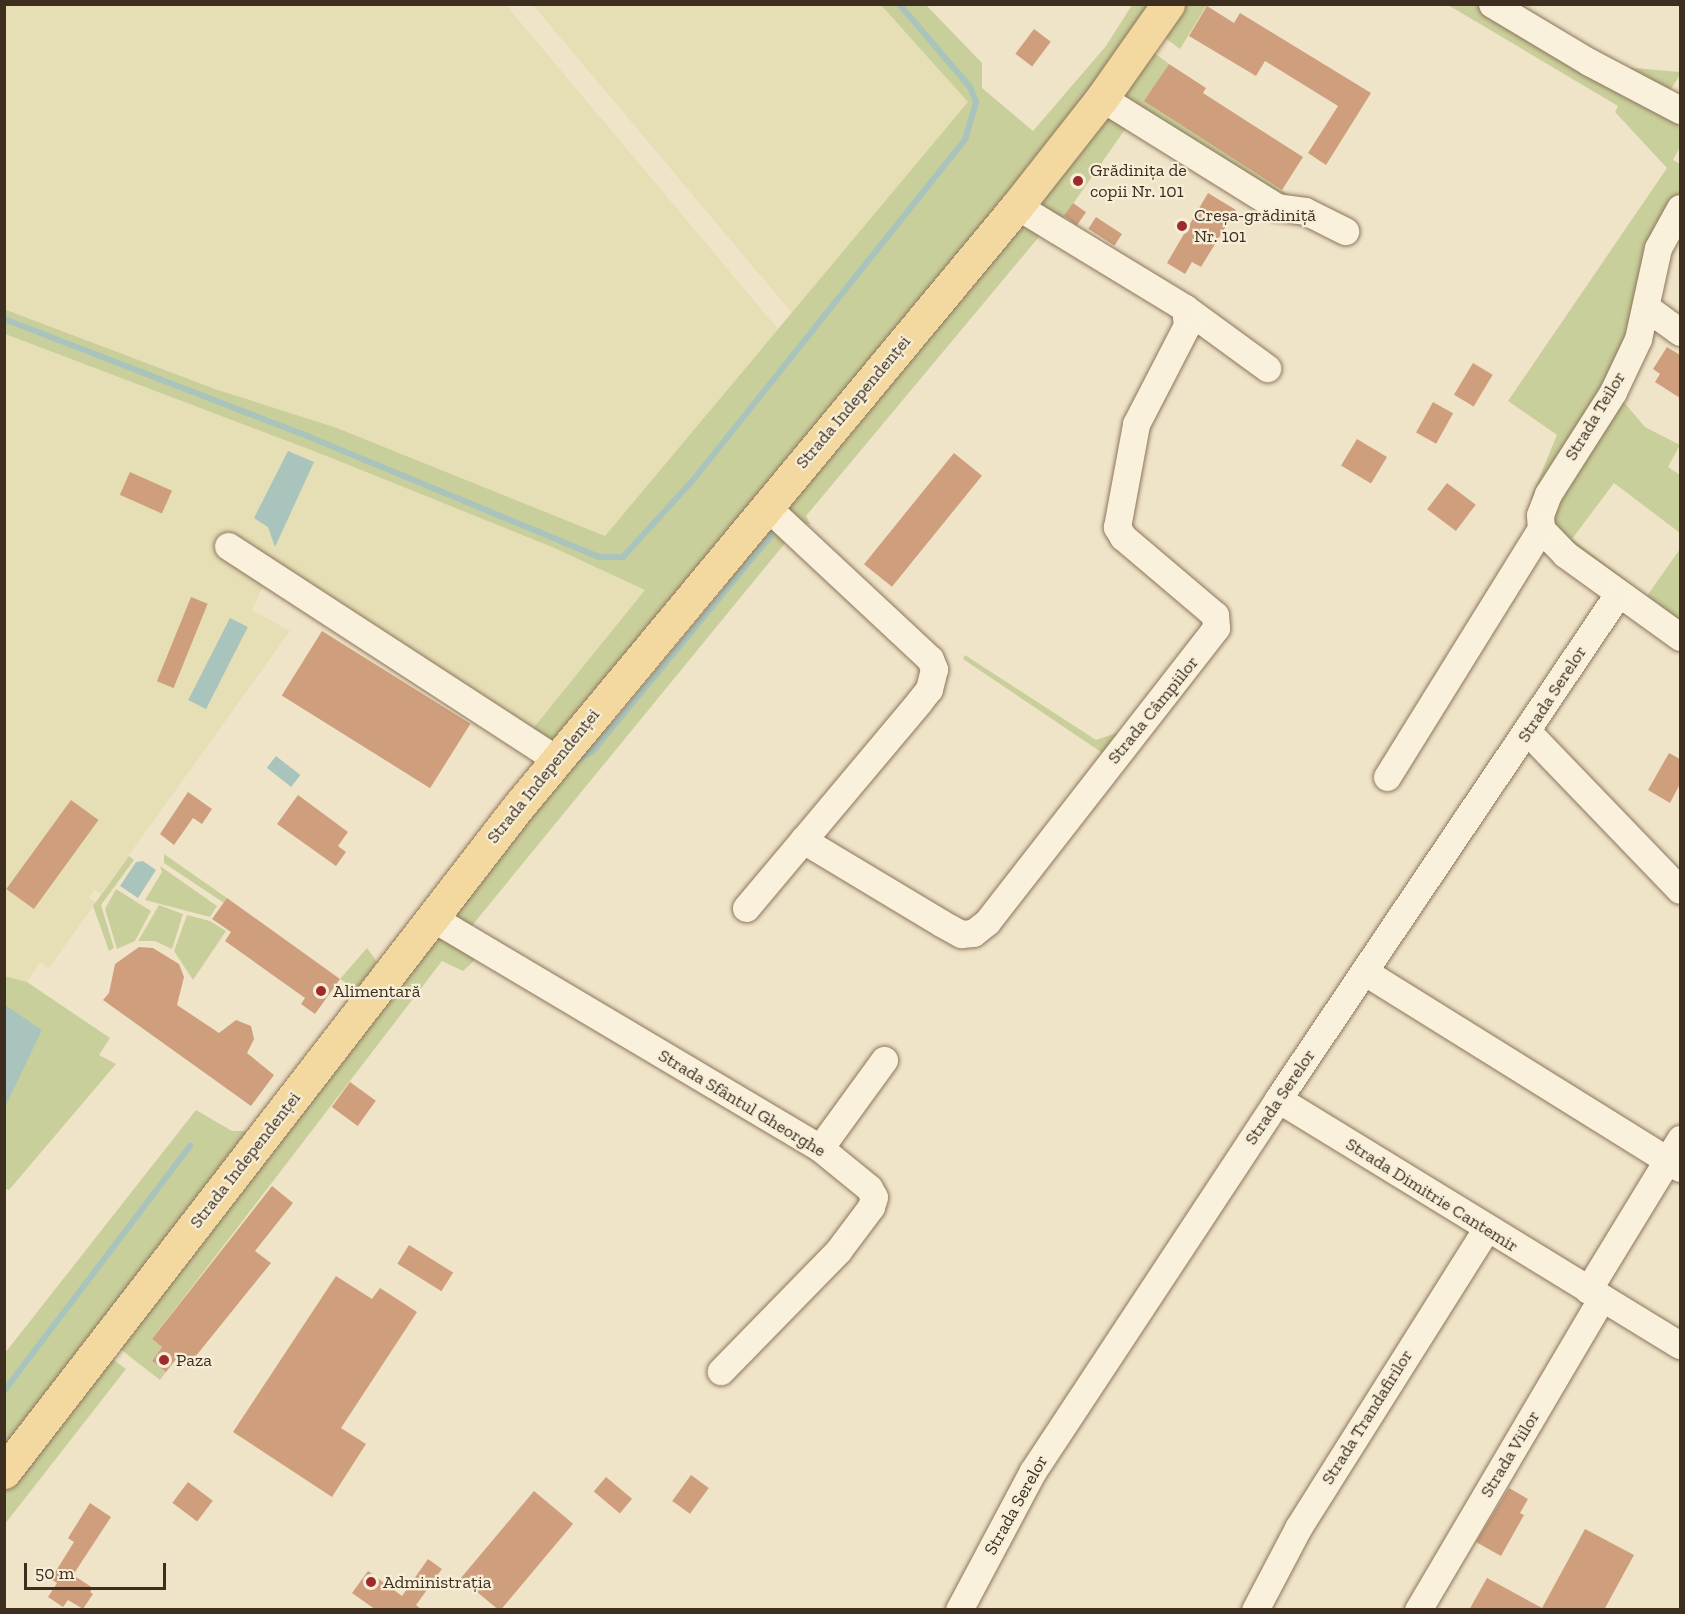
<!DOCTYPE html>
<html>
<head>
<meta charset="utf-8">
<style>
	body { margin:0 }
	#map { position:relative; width:1685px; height:1614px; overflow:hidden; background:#f0e4c8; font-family:"Zilla Slab",serif }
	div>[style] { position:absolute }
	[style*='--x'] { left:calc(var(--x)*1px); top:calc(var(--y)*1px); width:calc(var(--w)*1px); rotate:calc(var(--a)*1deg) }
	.farmland>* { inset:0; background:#e6deb5 }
	.green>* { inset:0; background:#c9cf9b }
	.water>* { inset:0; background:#a9c4bc; transform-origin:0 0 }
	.stream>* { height:6px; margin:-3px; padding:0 3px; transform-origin:3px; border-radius:3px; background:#a9c4bc }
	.building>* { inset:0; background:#cf9f7d; transform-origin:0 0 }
	.roads { filter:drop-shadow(0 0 2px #8d765c) drop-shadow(0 0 2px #8d765c) }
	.minor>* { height:27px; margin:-13.5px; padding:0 13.5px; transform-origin:13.5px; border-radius:13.5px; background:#faf1dc }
	.major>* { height:33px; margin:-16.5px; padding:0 16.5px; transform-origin:16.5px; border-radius:16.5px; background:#f3d9a0 }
	.dots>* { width:16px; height:16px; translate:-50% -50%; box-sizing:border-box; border:3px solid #f7eed8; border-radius:50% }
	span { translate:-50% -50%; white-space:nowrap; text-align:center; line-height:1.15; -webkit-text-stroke:4.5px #f7eed8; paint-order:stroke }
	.poi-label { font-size:18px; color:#3d2e20 }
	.left { translate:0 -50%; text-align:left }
	.street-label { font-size:18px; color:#3d2e20 }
	.frame { position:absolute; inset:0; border:6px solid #3d2e20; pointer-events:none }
	.scale { position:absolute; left:24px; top:1563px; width:142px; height:27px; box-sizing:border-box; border:3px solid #3d2e20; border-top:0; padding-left:8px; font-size:18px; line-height:21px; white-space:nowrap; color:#3d2e20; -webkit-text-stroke:4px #f7eed8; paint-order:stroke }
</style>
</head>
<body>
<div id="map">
	<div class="farmland">
		<i style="clip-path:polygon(4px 5px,506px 5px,778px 329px,605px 536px,337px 428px,215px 389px,5px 309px)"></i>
		<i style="clip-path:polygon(533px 5px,881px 5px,969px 102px,792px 313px)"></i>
		<i style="clip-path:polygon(4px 334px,324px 455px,552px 547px,646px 590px,531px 731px,272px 567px,252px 610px,290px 631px,101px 894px,94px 890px,89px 898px,96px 902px,49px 968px,40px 962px,27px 982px,5px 976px)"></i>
	</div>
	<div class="green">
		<i style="clip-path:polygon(881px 5px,926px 5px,982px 63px,982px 88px,1033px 131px,1106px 46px,1132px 5px,1159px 5px,1096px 93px,551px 742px,531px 731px,645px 590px,552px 547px,324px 455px,5px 334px,4px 309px,215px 389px,337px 428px,605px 536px,968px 102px)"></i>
		<i style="clip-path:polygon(1179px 5px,1207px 5px,1180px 49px,1160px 34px)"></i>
		<i style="clip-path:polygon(1448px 5px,1479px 5px,1674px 118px,1680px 129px,1680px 147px,1673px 160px,1680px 164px,1680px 193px,1640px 266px,1635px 316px,1612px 374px,1537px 499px,1530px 500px,1557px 435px,1508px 401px,1667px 168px,1615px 112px,1618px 106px)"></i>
		<i style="clip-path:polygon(1148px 48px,1169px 64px,1145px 101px,1300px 202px,1280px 203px,1112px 100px)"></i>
		<i style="clip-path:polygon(1623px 67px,1680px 72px,1680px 75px,1668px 93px)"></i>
		<i style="clip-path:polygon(1105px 109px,1126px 128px,1061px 221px,1032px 204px)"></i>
		<i style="clip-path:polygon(1019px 220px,1043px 232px,806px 516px,810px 524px,799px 524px,778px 505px)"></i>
		<i style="clip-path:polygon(1622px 400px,1645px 427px,1680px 445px,1668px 467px,1680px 475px,1680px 533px,1614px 483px,1572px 539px,1647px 596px,1680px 549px,1680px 629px,1556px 538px,1549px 506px)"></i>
		<i style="clip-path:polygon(765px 522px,786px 542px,470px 928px,449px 911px,600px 716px,614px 727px,732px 587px,718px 575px)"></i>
		<i style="clip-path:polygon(965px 655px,1096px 740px,1128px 729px,1107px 756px,963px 659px)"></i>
		<i style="clip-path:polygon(164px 854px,227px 898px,224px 903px,164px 863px)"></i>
		<i style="clip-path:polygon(129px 856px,134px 860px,101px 905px,114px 948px,109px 951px,93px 906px)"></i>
		<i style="clip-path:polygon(160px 866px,217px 906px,210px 917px,145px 900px,162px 872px)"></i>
		<i style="clip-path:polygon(116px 889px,151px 911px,135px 941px,117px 949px,105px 909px)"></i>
		<i style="clip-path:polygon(159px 905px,183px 914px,172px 949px,155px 941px,138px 941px)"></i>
		<i style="clip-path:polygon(187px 915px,210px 921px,226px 931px,193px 980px,174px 951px)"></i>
		<i style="clip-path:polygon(436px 929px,480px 955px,463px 971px,442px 961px,152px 1339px,162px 1347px,152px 1361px,166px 1372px,160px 1380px,115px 1345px)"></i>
		<i style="clip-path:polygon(367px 948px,377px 962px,357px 990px,340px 979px)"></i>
		<i style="clip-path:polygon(4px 976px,27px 982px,110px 1038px,99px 1055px,116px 1064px,9px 1190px,4px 1188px)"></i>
		<i style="clip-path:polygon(196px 1110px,232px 1131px,247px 1131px,5px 1458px,5px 1353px)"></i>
		<i style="clip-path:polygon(107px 1355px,126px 1369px,5px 1524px,5px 1487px)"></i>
	</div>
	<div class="water">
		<i style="clip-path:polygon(288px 451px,314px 462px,275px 547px,268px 527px,254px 518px)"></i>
		<i style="left:230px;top:618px;width:20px;height:92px;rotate:27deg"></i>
		<i style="left:276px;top:756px;width:31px;height:15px;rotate:38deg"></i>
		<i style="clip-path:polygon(143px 861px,156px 870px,138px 898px,120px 886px,136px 862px)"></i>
		<i style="clip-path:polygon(5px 1005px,42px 1030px,5px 1107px)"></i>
	</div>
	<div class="stream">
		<i style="--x:4;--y:319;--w:317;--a:21.1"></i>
		<i style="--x:300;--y:433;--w:325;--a:22.5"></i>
		<i style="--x:600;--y:557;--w:23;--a:0"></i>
		<i style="--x:623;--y:557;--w:105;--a:-47.7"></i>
		<i style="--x:694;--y:479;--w:435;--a:-51.4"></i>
		<i style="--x:965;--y:139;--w:39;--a:-73"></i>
		<i style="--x:976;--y:102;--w:16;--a:-112"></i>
		<i style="--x:970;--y:87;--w:109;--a:-130.5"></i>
		<i style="--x:578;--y:759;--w:16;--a:-27"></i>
		<i style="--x:592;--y:752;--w:281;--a:-50.4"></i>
		<i style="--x:4;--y:1391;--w:308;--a:-52.8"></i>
	</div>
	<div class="building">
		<i style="clip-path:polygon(1207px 6px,1234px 23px,1240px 13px,1371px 93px,1326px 165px,1308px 153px,1338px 106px,1265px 61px,1256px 76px,1189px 36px)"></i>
		<i style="left:1034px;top:29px;width:21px;height:31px;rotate:37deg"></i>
		<i style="clip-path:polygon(1169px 64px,1206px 88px,1203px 93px,1303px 157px,1282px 190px,1144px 101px)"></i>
		<i style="clip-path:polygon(1208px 193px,1236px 210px,1201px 267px,1192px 262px,1185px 274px,1167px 263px)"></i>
		<i style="left:1073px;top:203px;width:16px;height:16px;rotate:35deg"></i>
		<i style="left:1096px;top:217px;width:31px;height:14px;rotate:33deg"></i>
		<i style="clip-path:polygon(1667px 347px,1680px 355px,1680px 398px,1655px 382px,1660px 374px,1653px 369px)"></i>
		<i style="left:1473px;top:363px;width:23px;height:37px;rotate:31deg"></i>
		<i style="left:1433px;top:402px;width:23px;height:35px;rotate:29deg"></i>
		<i style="left:1357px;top:439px;width:35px;height:31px;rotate:31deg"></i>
		<i style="left:954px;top:453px;width:36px;height:143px;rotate:39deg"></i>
		<i style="left:130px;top:472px;width:46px;height:25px;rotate:24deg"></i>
		<i style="left:1447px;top:483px;width:36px;height:33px;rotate:37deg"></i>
		<i style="left:191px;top:597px;width:18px;height:91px;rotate:22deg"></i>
		<i style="left:322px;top:631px;width:175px;height:76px;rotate:32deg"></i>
		<i style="clip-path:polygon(1669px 753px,1680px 759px,1680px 784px,1670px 803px,1648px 790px)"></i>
		<i style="clip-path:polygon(188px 792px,212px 809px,202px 824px,193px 818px,174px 845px,160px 834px)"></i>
		<i style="clip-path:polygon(298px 795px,348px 832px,338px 846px,346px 852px,336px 866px,277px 824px)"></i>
		<i style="left:71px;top:800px;width:34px;height:110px;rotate:36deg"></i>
		<i style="clip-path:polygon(227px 898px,340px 979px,315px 1014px,301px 1004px,305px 998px,225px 941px,231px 932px,212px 919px)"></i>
		<i style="clip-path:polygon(139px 947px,153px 948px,179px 964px,184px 977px,177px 1005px,219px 1033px,236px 1020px,251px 1026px,254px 1039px,247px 1053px,274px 1075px,251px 1106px,103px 1000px,109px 993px,115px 964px)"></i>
		<i style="left:350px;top:1082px;width:32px;height:31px;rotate:36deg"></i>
		<i style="clip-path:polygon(272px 1186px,293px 1203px,255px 1251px,271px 1263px,187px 1367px,176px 1359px,166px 1372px,152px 1361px,162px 1347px,152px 1339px)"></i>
		<i style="left:409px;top:1245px;width:52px;height:22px;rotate:32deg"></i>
		<i style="clip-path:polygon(336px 1276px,372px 1299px,380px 1288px,417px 1312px,341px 1428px,366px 1444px,332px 1497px,233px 1432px)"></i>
		<i style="left:691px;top:1475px;width:22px;height:32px;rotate:36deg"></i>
		<i style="left:606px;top:1477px;width:34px;height:19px;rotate:40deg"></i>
		<i style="left:188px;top:1482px;width:31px;height:26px;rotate:37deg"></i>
		<i style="clip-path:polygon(1509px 1488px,1528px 1499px,1520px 1513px,1524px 1515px,1501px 1556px,1476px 1542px)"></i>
		<i style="left:534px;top:1491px;width:51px;height:114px;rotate:40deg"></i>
		<i style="clip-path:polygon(90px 1503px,111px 1517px,73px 1575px,93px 1588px,90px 1592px,93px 1594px,83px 1609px,68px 1600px,63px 1607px,48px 1597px,57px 1583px,51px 1579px,74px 1542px,68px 1538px)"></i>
		<i style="clip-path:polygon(1585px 1529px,1634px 1555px,1604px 1610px,1469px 1610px,1487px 1578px,1542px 1608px)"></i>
		<i style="clip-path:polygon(428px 1559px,442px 1569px,416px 1605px,422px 1610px,376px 1610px,352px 1593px,368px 1571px,402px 1596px)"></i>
	</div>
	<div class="roads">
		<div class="minor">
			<i style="--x:1492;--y:4;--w:113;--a:30.9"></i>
			<i style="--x:1589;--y:62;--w:103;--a:27.8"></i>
			<i style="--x:1102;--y:98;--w:206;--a:31.9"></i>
			<i style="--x:1277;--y:207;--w:28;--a:8"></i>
			<i style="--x:1305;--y:211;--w:45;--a:26.6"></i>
			<i style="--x:1680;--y:208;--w:46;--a:118.8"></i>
			<i style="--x:1658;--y:248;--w:93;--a:102.4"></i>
			<i style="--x:1638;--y:339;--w:59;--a:115.3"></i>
			<i style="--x:1613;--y:392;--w:121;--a:122.5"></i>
			<i style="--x:1548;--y:494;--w:22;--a:111"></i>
			<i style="--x:1540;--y:515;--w:14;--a:86"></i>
			<i style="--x:1541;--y:529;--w:35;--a:46"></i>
			<i style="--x:1565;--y:554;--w:142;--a:35.8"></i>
			<i style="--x:1185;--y:308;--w:102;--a:36.2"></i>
			<i style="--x:1647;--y:308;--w:41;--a:36"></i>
			<i style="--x:766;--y:506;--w:224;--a:43"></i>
			<i style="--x:930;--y:659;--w:11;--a:68"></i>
			<i style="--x:934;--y:669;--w:21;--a:104"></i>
			<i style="--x:929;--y:689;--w:16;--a:128"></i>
			<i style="--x:919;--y:702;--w:180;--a:130"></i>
			<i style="--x:803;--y:840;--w:161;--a:31"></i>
			<i style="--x:941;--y:923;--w:23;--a:29"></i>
			<i style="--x:961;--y:934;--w:12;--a:-5"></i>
			<i style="--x:973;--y:933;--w:18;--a:-38"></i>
			<i style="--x:987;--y:922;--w:373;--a:-52.1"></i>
			<i style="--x:1216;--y:628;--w:13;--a:-94"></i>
			<i style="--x:1215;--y:615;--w:121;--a:-139.7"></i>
			<i style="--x:1123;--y:537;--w:12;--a:-121"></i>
			<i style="--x:1117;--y:527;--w:105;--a:-79.5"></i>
			<i style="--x:1136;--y:424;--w:111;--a:-62.7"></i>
			<i style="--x:1187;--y:325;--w:17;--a:-97"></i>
			<i style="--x:1185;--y:308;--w:197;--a:-148.7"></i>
			<i style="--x:228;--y:546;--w:391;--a:33"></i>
			<i style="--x:1528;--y:732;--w:219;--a:46.1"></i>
			<i style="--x:1387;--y:777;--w:292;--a:-58.2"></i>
			<i style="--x:746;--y:908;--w:89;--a:-50"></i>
			<i style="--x:431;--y:917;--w:452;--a:30.7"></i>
			<i style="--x:820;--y:1148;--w:63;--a:39.2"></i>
			<i style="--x:869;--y:1188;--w:10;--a:61"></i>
			<i style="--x:874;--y:1197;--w:10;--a:107"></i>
			<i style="--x:871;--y:1207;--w:55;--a:126.9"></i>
			<i style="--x:838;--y:1251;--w:168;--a:134.3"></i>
			<i style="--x:1365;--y:972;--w:371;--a:31.9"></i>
			<i style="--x:1278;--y:1099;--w:471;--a:31.5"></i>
			<i style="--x:820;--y:1148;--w:109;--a:-54"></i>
			<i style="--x:1588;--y:1290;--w:177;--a:-58.6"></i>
			<i style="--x:959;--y:1610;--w:157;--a:-62"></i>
			<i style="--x:1033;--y:1471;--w:445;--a:-56.6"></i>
			<i style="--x:1278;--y:1099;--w:609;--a:-56.05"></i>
			<i style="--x:1255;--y:1610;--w:93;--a:-62.3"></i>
			<i style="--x:1298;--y:1528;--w:353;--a:-57.8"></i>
			<i style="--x:1418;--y:1610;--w:362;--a:-59.5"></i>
		</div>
		<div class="major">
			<i style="--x:4;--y:1472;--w:840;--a:-52.3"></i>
			<i style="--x:518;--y:807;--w:781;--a:-50.3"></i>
			<i style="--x:1017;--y:206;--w:137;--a:-51.8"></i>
			<i style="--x:1102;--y:98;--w:115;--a:-54.9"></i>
		</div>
	</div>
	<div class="dots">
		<i style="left:1078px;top:181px;background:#9e2a2b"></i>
		<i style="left:1182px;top:226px;background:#9e2a2b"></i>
		<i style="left:321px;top:991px;background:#9e2a2b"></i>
		<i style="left:164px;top:1360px;background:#9e2a2b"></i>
		<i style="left:371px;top:1582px;background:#9e2a2b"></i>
	</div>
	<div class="poi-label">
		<span class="left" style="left:1090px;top:181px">Grădinița de<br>copii Nr. 101</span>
		<span class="left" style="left:1194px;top:226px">Creșa-grădiniță<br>Nr. 101</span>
		<span class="left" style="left:333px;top:991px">Alimentară</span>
		<span class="left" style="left:176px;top:1360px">Paza</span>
		<span class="left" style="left:383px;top:1582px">Administrația</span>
	</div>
	<div class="street-label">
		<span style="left:853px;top:402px;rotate:-50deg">Strada Independenței</span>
		<span style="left:1595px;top:416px;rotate:-59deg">Strada Teilor</span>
		<span style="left:1552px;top:694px;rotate:-57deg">Strada Serelor</span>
		<span style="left:1153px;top:710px;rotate:-51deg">Strada Câmpiilor</span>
		<span style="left:543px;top:776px;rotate:-51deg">Strada Independenței</span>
		<span style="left:1280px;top:1097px;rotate:-56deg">Strada Serelor</span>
		<span style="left:742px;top:1103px;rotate:31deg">Strada Sfântul Gheorghe</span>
		<span style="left:245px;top:1160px;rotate:-52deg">Strada Independenței</span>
		<span style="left:1432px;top:1195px;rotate:32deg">Strada Dimitrie Cantemir</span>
		<span style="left:1367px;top:1417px;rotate:-58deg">Strada Trandafirilor</span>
		<span style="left:1510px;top:1454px;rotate:-59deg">Strada Viilor</span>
		<span style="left:1016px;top:1505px;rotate:-61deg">Strada Serelor</span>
	</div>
	<div class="frame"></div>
	<div class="scale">50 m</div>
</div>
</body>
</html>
